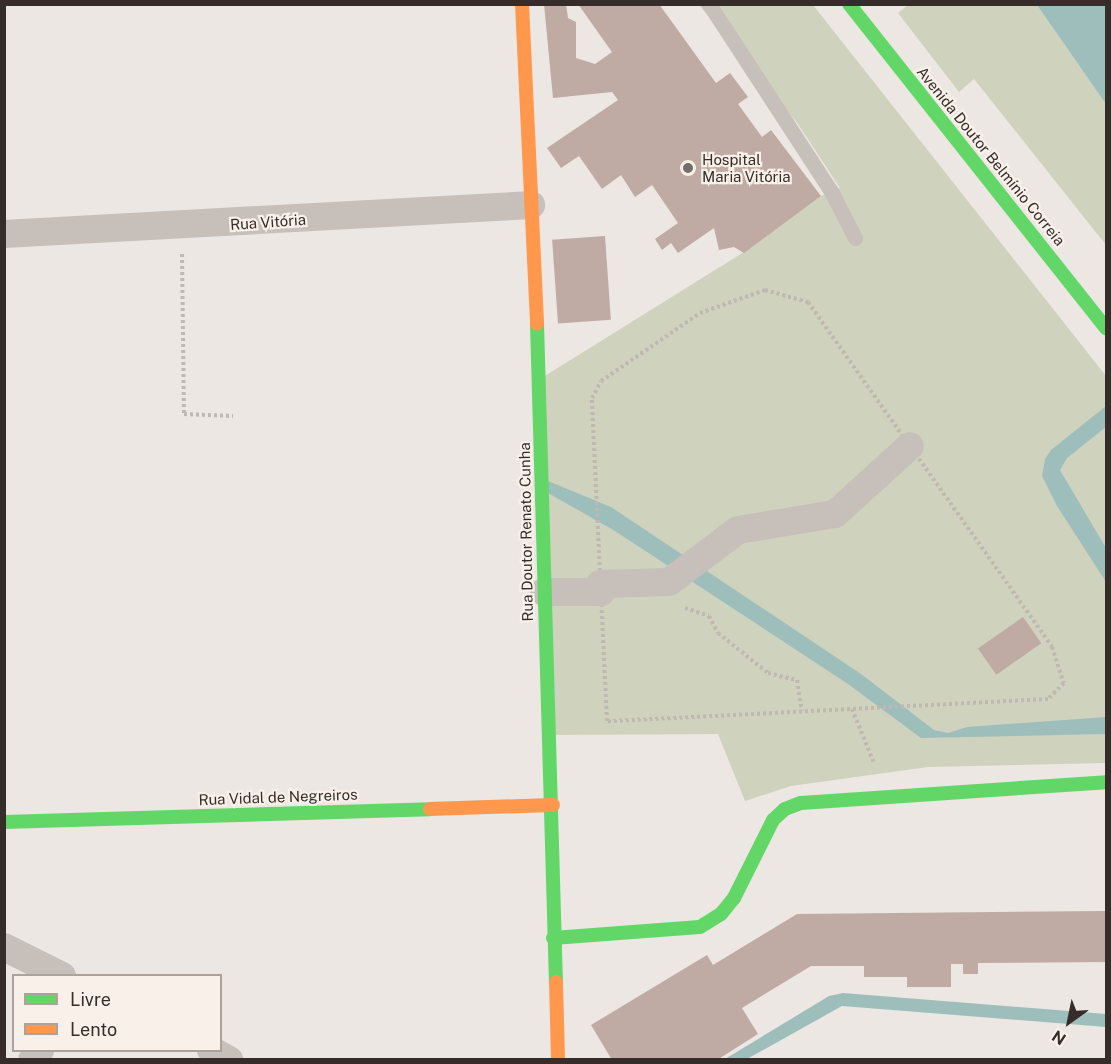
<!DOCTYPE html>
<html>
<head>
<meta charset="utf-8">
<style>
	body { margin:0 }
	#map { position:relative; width:1111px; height:1064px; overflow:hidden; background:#ece7e2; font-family:"Public Sans",sans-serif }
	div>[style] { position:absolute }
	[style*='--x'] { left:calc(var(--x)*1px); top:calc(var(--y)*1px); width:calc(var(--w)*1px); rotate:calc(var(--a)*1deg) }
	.green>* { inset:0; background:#cfd2bd }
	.water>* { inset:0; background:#9ebebc }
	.building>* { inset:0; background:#bfaaa4; transform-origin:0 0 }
	.path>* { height:4px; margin-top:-2px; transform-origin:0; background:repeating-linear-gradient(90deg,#bfb8b3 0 3px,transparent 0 6px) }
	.lane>* { height:15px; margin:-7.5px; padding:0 7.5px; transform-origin:7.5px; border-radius:7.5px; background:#c6bfba }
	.street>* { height:28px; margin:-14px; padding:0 14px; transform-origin:14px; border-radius:14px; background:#c6bfba }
	.fast>* { height:14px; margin:-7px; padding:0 7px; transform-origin:7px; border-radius:7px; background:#63d668 }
	.slow>* { height:14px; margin:-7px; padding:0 7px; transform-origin:7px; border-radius:7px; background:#ff974d }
	.dots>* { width:16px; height:16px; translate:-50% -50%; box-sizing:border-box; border:3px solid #f9f1e9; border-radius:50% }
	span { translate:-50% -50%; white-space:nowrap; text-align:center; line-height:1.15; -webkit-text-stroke:4.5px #f9f1e9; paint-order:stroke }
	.street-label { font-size:15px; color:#362c29 }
	.poi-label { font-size:15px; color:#362c29 }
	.left { translate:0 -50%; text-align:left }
	.frame { position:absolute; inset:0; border:6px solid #362c29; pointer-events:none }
	.legend { position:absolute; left:12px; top:974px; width:210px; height:78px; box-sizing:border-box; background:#f9f1e9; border:2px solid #aba29c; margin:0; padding:8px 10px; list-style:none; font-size:18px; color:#362c29 }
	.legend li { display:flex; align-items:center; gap:12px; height:30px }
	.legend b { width:30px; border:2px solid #aba29c }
	.north { position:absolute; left:1039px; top:992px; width:60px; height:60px; -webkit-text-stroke:4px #f9f1e9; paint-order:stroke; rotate:213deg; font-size:16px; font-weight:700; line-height:24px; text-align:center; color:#362c29 }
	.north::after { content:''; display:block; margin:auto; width:21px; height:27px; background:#362c29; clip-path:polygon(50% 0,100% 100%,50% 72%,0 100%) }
</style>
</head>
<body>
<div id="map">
	<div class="green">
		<i style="clip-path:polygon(699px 5px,813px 5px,1106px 376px,1106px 763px,928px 767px,791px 786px,745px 801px,718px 734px,548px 735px,540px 379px,752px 247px,821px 196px,840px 188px,798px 124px)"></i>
		<i style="clip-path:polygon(908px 5px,1037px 5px,1106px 104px,1106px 245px,974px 79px,959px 92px,898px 13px)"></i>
	</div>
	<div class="water">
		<i style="clip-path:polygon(1037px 5px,1106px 5px,1106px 104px,1101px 97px)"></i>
		<i style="clip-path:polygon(1106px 406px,1106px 427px,1067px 458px,1060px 470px,1106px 548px,1106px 582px,1057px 506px,1042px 476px,1045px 459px,1051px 450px)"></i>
		<i style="clip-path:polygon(548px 481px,611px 507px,861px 674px,934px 730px,948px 733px,967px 727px,1106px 717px,1106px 734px,921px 738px,848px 684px,615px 531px,548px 493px)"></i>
		<i style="clip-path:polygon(843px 993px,1106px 1014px,1106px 1027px,842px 1006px,747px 1059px,725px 1059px,829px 996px)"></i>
	</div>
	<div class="building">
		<i style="clip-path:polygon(544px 4px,566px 4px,568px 18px,576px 22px,576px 58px,595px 64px,612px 52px,578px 4px,659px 4px,716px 83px,730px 73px,748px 97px,738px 104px,762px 137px,771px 130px,821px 196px,744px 253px,734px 247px,719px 250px,714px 228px,678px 253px,671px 243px,662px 250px,655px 239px,678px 223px,652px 185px,635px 197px,621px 175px,602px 189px,579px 156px,561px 168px,547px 148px,618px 100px,612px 92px,553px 98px)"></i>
		<i style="left:605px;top:236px;width:84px;height:53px;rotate:86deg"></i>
		<i style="left:1023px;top:617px;width:32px;height:55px;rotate:55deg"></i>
		<i style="clip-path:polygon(1106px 911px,1106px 962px,978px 963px,978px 974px,963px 974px,963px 964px,951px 964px,951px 987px,907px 987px,907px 977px,864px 977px,864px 966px,811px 966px,742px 1008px,758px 1034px,717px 1060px,612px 1060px,591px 1025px,707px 955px,713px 965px,797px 914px)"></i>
	</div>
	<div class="path">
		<i style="--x:182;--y:254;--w:160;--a:89.3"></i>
		<i style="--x:184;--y:414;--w:49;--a:2.3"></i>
		<i style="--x:765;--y:290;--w:45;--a:15.6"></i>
		<i style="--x:808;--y:302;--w:423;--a:54.7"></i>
		<i style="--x:1052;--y:647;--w:38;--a:72"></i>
		<i style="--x:1064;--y:683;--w:23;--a:135"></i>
		<i style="--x:1048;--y:699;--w:442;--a:177.1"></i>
		<i style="--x:607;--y:721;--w:323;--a:-92.7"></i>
		<i style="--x:592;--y:398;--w:19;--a:-62"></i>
		<i style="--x:601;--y:381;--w:120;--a:-34.5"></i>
		<i style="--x:700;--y:313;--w:69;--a:-19.5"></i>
		<i style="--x:685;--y:608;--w:25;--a:18"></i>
		<i style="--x:709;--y:616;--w:19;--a:62"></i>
		<i style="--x:718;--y:633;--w:64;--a:38.7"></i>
		<i style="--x:768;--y:673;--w:30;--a:14"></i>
		<i style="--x:797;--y:680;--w:31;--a:81"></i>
		<i style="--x:852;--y:709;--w:58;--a:67.8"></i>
	</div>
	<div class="lane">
		<i style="--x:709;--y:4;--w:223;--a:56.9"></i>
		<i style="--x:831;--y:191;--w:53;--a:62.9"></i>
	</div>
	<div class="street">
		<i style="--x:4;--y:234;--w:528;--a:-3.15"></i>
		<i style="--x:600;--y:584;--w:69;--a:-1.7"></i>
		<i style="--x:669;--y:582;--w:86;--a:-37"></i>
		<i style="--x:738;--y:530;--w:98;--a:-9.4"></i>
		<i style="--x:835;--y:514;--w:101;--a:-42.2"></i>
		<i style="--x:544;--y:592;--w:57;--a:0"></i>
		<i style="--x:4;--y:947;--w:65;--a:26.6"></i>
		<i style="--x:211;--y:1050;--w:21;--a:29"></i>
		<i style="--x:32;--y:1060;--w:13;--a:-51"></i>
	</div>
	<div class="fast">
		<i style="--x:849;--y:4;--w:414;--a:51.6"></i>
		<i style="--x:537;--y:324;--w:658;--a:88.35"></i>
		<i style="--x:4;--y:822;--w:426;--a:-1.7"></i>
		<i style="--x:553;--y:938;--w:147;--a:-4.3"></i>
		<i style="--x:700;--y:927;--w:25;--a:-32"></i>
		<i style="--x:721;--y:914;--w:21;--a:-51"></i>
		<i style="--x:734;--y:898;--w:87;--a:-63.4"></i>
		<i style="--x:773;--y:820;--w:16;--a:-43"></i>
		<i style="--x:785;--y:809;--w:17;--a:-21"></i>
		<i style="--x:801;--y:803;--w:306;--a:-3.9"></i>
	</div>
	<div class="slow">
		<i style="--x:522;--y:4;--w:320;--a:87.3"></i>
		<i style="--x:430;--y:809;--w:123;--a:-1.9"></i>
		<i style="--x:556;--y:982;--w:78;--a:88.5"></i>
	</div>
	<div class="dots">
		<i style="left:688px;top:168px;background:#766d6a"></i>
	</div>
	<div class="street-label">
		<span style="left:991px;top:156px;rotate:51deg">Avenida Doutor Belmínio Correia</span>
		<span style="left:268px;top:222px;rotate:-4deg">Rua Vitória</span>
		<span style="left:526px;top:532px;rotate:-91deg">Rua Doutor Renato Cunha</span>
		<span style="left:278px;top:797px;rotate:-2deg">Rua Vidal de Negreiros</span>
	</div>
	<div class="poi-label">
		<span class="left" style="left:702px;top:168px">Hospital<br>Maria Vitória</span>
	</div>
	<div class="frame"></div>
	<ul class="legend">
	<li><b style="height:8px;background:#63d668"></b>Livre</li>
	<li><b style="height:8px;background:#ff974d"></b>Lento</li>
	</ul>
	<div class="north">N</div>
</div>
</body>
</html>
